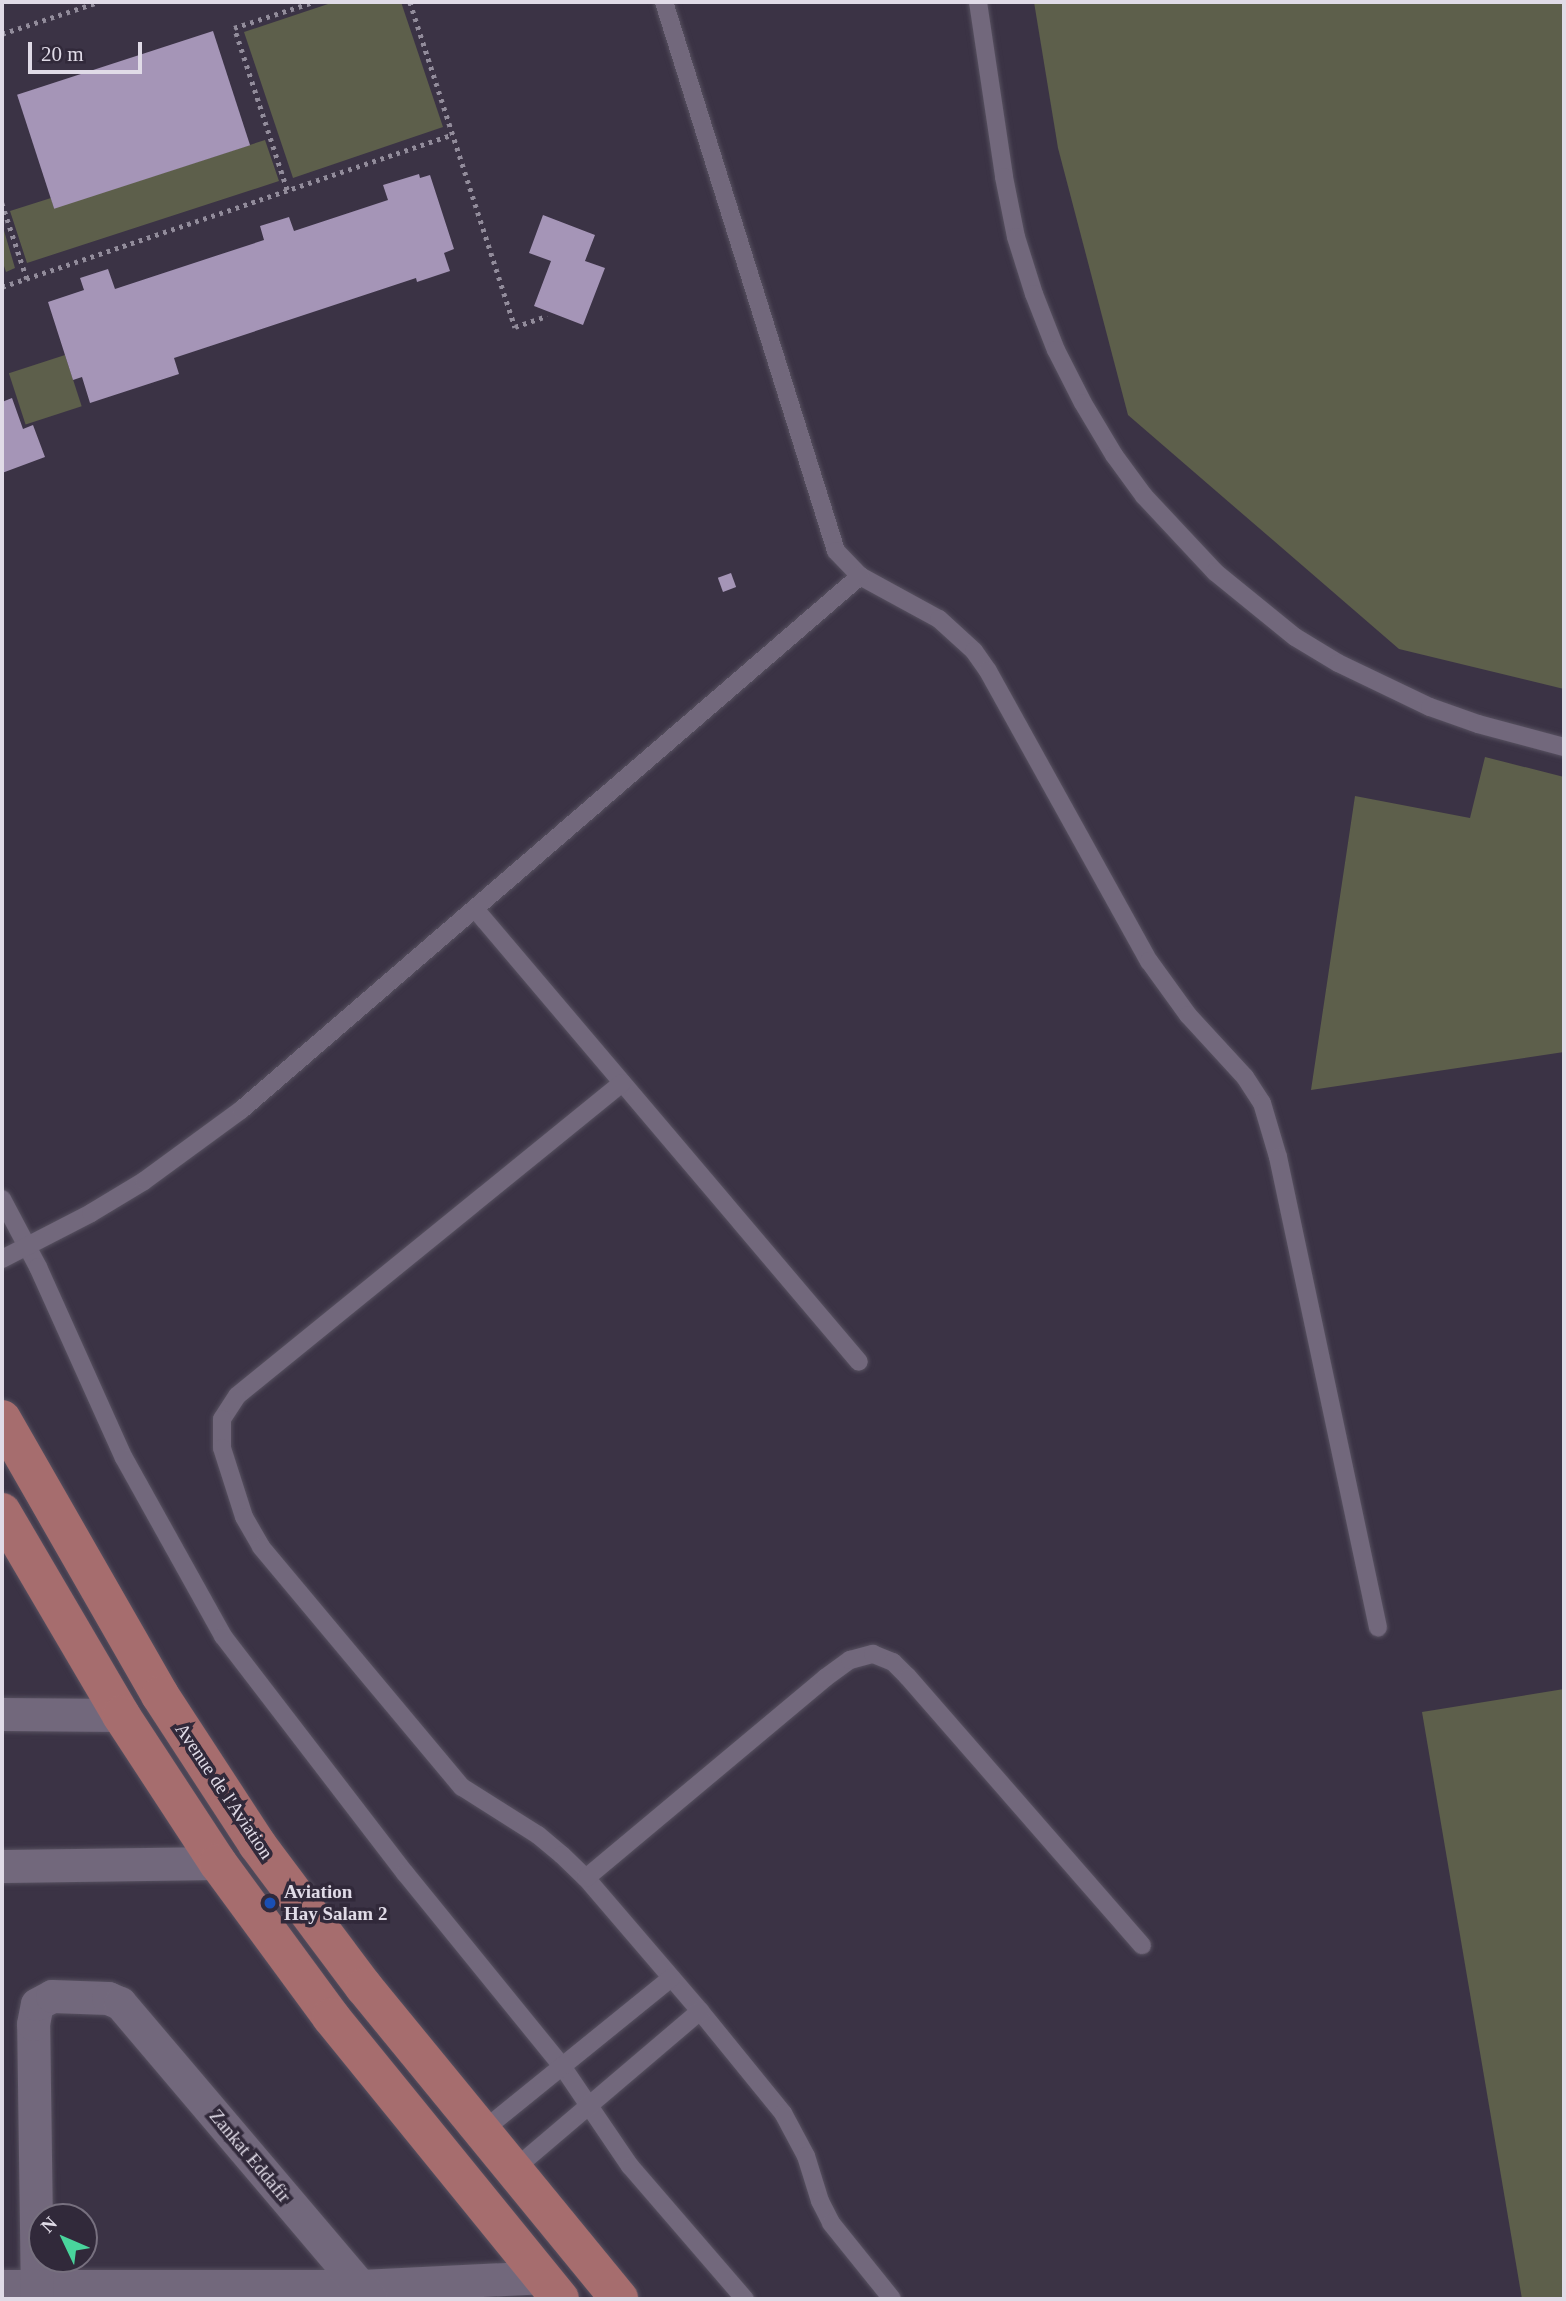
<!DOCTYPE html>
<html>
<head>
<meta charset="utf-8">
<style>
	body { margin:0 }
	#map { position:relative; width:1566px; height:2301px; overflow:hidden; background:#3b3345; font-family:Georgia,serif }
	div>[style] { position:absolute }
	[style*='--x'] { left:calc(var(--x)*1px); top:calc(var(--y)*1px); width:calc(var(--w)*1px); rotate:calc(var(--a)*1deg) }
	.green>* { inset:0; background:#5d5f4b; transform-origin:0 0 }
	.building>* { inset:0; background:#a595b7; transform-origin:0 0 }
	.path>* { height:4.5px; margin-top:-2.25px; transform-origin:0; background:repeating-linear-gradient(90deg,#928c9b 0 3.5px,transparent 0 8.5px) }
	.roads { filter:drop-shadow(0 0 2px #575160) drop-shadow(0 0 2px #575160) }
	.lane>* { height:18px; margin:-9px; padding:0 9px; transform-origin:9px; border-radius:9px; background:#72687c }
	.street>* { height:33px; margin:-16.5px; padding:0 16.5px; transform-origin:16.5px; border-radius:16.5px; background:#72687c }
	.primary>* { height:38px; margin:-19px; padding:0 19px; transform-origin:19px; border-radius:19px; background:#a66d6e }
	.dots>* { width:19px; height:19px; translate:-50% -50%; box-sizing:border-box; border:4px solid #31293a; border-radius:50% }
	span { translate:-50% -50%; white-space:nowrap; text-align:center; line-height:1.15; -webkit-text-stroke:7px #31293a; paint-order:stroke }
	.street-label { font-size:19px; color:#e0dbe7 }
	.poi-label { font-size:19px; color:#e0dbe7; font-weight:700 }
	.left { translate:0 -50%; text-align:left }
	.frame { position:absolute; inset:0; border:4px solid #e0dbe7; pointer-events:none }
	.north { position:absolute; left:28px; top:2203px; width:70px; height:70px; box-sizing:border-box; background:#31293a; border:2px solid #77707f; border-radius:50%; rotate:314deg; font-size:19px; font-weight:700; line-height:28px; text-align:center; color:#e0dbe7 }
	.north::after { content:''; display:block; margin:auto; width:24px; height:32px; background:#49d49c; clip-path:polygon(50% 0,100% 100%,50% 72%,0 100%) }
	.scale { position:absolute; left:28px; top:42px; width:114px; height:32px; box-sizing:border-box; border:4px solid #e0dbe7; border-top:0; padding-left:9px; font-size:21px; line-height:24px; white-space:nowrap; color:#e0dbe7; -webkit-text-stroke:5px #31293a; paint-order:stroke }
</style>
</head>
<body>
<div id="map">
	<div class="green">
		<i style="clip-path:polygon(334px 2px,401px 2px,443px 127px,293px 178px,244px 32px)"></i>
		<i style="clip-path:polygon(1034px 2px,1564px 2px,1564px 689px,1399px 649px,1128px 415px,1058px 148px)"></i>
		<i style="clip-path:polygon(265px 140px,279px 181px,27px 263px,10px 211px,51px 198px,54px 208px)"></i>
		<i style="clip-path:polygon(2px 224px,15px 268px,6px 272px,2px 260px)"></i>
		<i style="left:65px;top:355px;width:54px;height:59px;rotate:72deg"></i>
		<i style="clip-path:polygon(1485px 757px,1564px 777px,1564px 1052px,1311px 1090px,1355px 796px,1470px 818px)"></i>
		<i style="clip-path:polygon(1564px 1689px,1564px 2299px,1522px 2299px,1422px 1712px)"></i>
	</div>
	<div class="building">
		<i style="left:213px;top:31px;width:120px;height:206px;rotate:72deg"></i>
		<i style="clip-path:polygon(419px 174px,420px 178px,430px 175px,454px 249px,444px 253px,450px 271px,417px 282px,416px 278px,174px 358px,179px 374px,90px 403px,82px 377px,73px 380px,48px 302px,84px 290px,80px 278px,108px 269px,115px 289px,264px 240px,260px 226px,289px 217px,294px 231px,388px 200px,383px 185px)"></i>
		<i style="clip-path:polygon(543px 215px,595px 235px,585px 261px,605px 268px,583px 325px,534px 306px,551px 261px,529px 253px)"></i>
		<i style="clip-path:polygon(12px 398px,23px 429px,33px 425px,45px 457px,2px 473px,2px 402px)"></i>
		<i style="left:731px;top:573px;width:15px;height:14px;rotate:70deg"></i>
	</div>
	<div class="path">
		<i style="--x:410;--y:2;--w:342;--a:72.1"></i>
		<i style="--x:515;--y:327;--w:34;--a:-19"></i>
		<i style="--x:2;--y:34;--w:102;--a:-18.3"></i>
		<i style="--x:287;--y:190;--w:170;--a:-108.1"></i>
		<i style="--x:234;--y:28;--w:83;--a:-18.2"></i>
		<i style="--x:2;--y:203;--w:80;--a:71.8"></i>
		<i style="--x:2;--y:287;--w:476;--a:-18.7"></i>
	</div>
	<div class="roads">
		<div class="lane">
			<i style="--x:664;--y:2;--w:575;--a:72.6"></i>
			<i style="--x:836;--y:551;--w:35;--a:46"></i>
			<i style="--x:860;--y:576;--w:90;--a:28.6"></i>
			<i style="--x:939;--y:619;--w:47;--a:42.4"></i>
			<i style="--x:974;--y:651;--w:24;--a:55"></i>
			<i style="--x:988;--y:671;--w:332;--a:61"></i>
			<i style="--x:1149;--y:961;--w:67;--a:54.2"></i>
			<i style="--x:1188;--y:1015;--w:84;--a:47.4"></i>
			<i style="--x:1245;--y:1077;--w:31;--a:57"></i>
			<i style="--x:1262;--y:1103;--w:56;--a:73.5"></i>
			<i style="--x:1278;--y:1157;--w:481;--a:78"></i>
			<i style="--x:978;--y:2;--w:177;--a:81.5"></i>
			<i style="--x:1004;--y:177;--w:61;--a:78.7"></i>
			<i style="--x:1016;--y:237;--w:60;--a:72.5"></i>
			<i style="--x:1034;--y:294;--w:60;--a:68.6"></i>
			<i style="--x:1056;--y:350;--w:59;--a:63"></i>
			<i style="--x:1083;--y:403;--w:61;--a:59.2"></i>
			<i style="--x:1114;--y:455;--w:51;--a:53.8"></i>
			<i style="--x:1144;--y:496;--w:104;--a:46.9"></i>
			<i style="--x:1215;--y:572;--w:103;--a:39.1"></i>
			<i style="--x:1295;--y:637;--w:50;--a:31.2"></i>
			<i style="--x:1338;--y:663;--w:102;--a:25.6"></i>
			<i style="--x:1430;--y:707;--w:51;--a:19.5"></i>
			<i style="--x:1478;--y:724;--w:89;--a:15"></i>
			<i style="--x:476;--y:910;--w:592;--a:49.72"></i>
			<i style="--x:622;--y:1083;--w:496;--a:140.9"></i>
			<i style="--x:237;--y:1396;--w:27;--a:123"></i>
			<i style="--x:222;--y:1419;--w:29;--a:90"></i>
			<i style="--x:222;--y:1448;--w:72;--a:72.3"></i>
			<i style="--x:244;--y:1517;--w:34;--a:60"></i>
			<i style="--x:261;--y:1547;--w:313;--a:50.1"></i>
			<i style="--x:462;--y:1787;--w:90;--a:32.3"></i>
			<i style="--x:538;--y:1835;--w:31;--a:40"></i>
			<i style="--x:562;--y:1855;--w:33;--a:44"></i>
			<i style="--x:586;--y:1878;--w:175;--a:49.4"></i>
			<i style="--x:700;--y:2011;--w:132;--a:50.9"></i>
			<i style="--x:783;--y:2113;--w:49;--a:61.9"></i>
			<i style="--x:806;--y:2156;--w:47;--a:72.7"></i>
			<i style="--x:820;--y:2201;--w:25;--a:63"></i>
			<i style="--x:831;--y:2223;--w:97;--a:51.2"></i>
			<i style="--x:2;--y:1199;--w:77;--a:62.1"></i>
			<i style="--x:38;--y:1267;--w:209;--a:65.8"></i>
			<i style="--x:124;--y:1458;--w:204;--a:60.9"></i>
			<i style="--x:223;--y:1636;--w:299;--a:52.5"></i>
			<i style="--x:405;--y:1873;--w:249;--a:50.9"></i>
			<i style="--x:562;--y:2066;--w:121;--a:55.8"></i>
			<i style="--x:630;--y:2166;--w:176;--a:49.2"></i>
			<i style="--x:2;--y:1259;--w:100;--a:-27.3"></i>
			<i style="--x:91;--y:1213;--w:62;--a:-31.1"></i>
			<i style="--x:144;--y:1181;--w:120;--a:-36.2"></i>
			<i style="--x:241;--y:1110;--w:818;--a:-40.78"></i>
			<i style="--x:586;--y:1878;--w:312;--a:-39.9"></i>
			<i style="--x:825;--y:1678;--w:31;--a:-36"></i>
			<i style="--x:850;--y:1660;--w:24;--a:-15"></i>
			<i style="--x:873;--y:1654;--w:22;--a:22"></i>
			<i style="--x:893;--y:1662;--w:21;--a:45"></i>
			<i style="--x:908;--y:1677;--w:356;--a:48.9"></i>
			<i style="--x:481;--y:2132;--w:245;--a:-39"></i>
			<i style="--x:512;--y:2171;--w:247;--a:-40.4"></i>
		</div>
		<div class="street">
			<i style="--x:2;--y:1714;--w:119;--a:0.5"></i>
			<i style="--x:2;--y:1866;--w:216;--a:-0.8"></i>
			<i style="--x:2;--y:2286;--w:359;--a:0"></i>
			<i style="--x:361;--y:2286;--w:181;--a:-2.8"></i>
			<i style="--x:37;--y:2299;--w:275;--a:-90.8"></i>
			<i style="--x:33;--y:2024;--w:20;--a:-79"></i>
			<i style="--x:37;--y:2004;--w:17;--a:-28"></i>
			<i style="--x:52;--y:1996;--w:56;--a:2"></i>
			<i style="--x:108;--y:1998;--w:13;--a:23"></i>
			<i style="--x:120;--y:2003;--w:388;--a:49.7"></i>
		</div>
		<div class="primary">
			<i style="--x:2;--y:1419;--w:318;--a:60.2"></i>
			<i style="--x:160;--y:1695;--w:178;--a:56.9"></i>
			<i style="--x:257;--y:1844;--w:179;--a:53.2"></i>
			<i style="--x:364;--y:1987;--w:403;--a:50.7"></i>
			<i style="--x:2;--y:1512;--w:235;--a:59.6"></i>
			<i style="--x:121;--y:1715;--w:177;--a:56.8"></i>
			<i style="--x:218;--y:1863;--w:191;--a:53.7"></i>
			<i style="--x:331;--y:2017;--w:363;--a:50.9"></i>
		</div>
	</div>
	<div class="dots">
		<i style="left:270px;top:1903px;background:#1a4fb4"></i>
	</div>
	<div class="street-label">
		<span style="left:224px;top:1791px;rotate:56deg">Avenue de l'Aviation</span>
		<span style="left:250px;top:2156px;rotate:50deg">Zankat Eddafir</span>
	</div>
	<div class="poi-label">
		<span class="left" style="left:284px;top:1903px">Aviation<br>Hay Salam 2</span>
	</div>
	<div class="frame"></div>
	<div class="north">N</div>
	<div class="scale">20 m</div>
</div>
</body>
</html>
